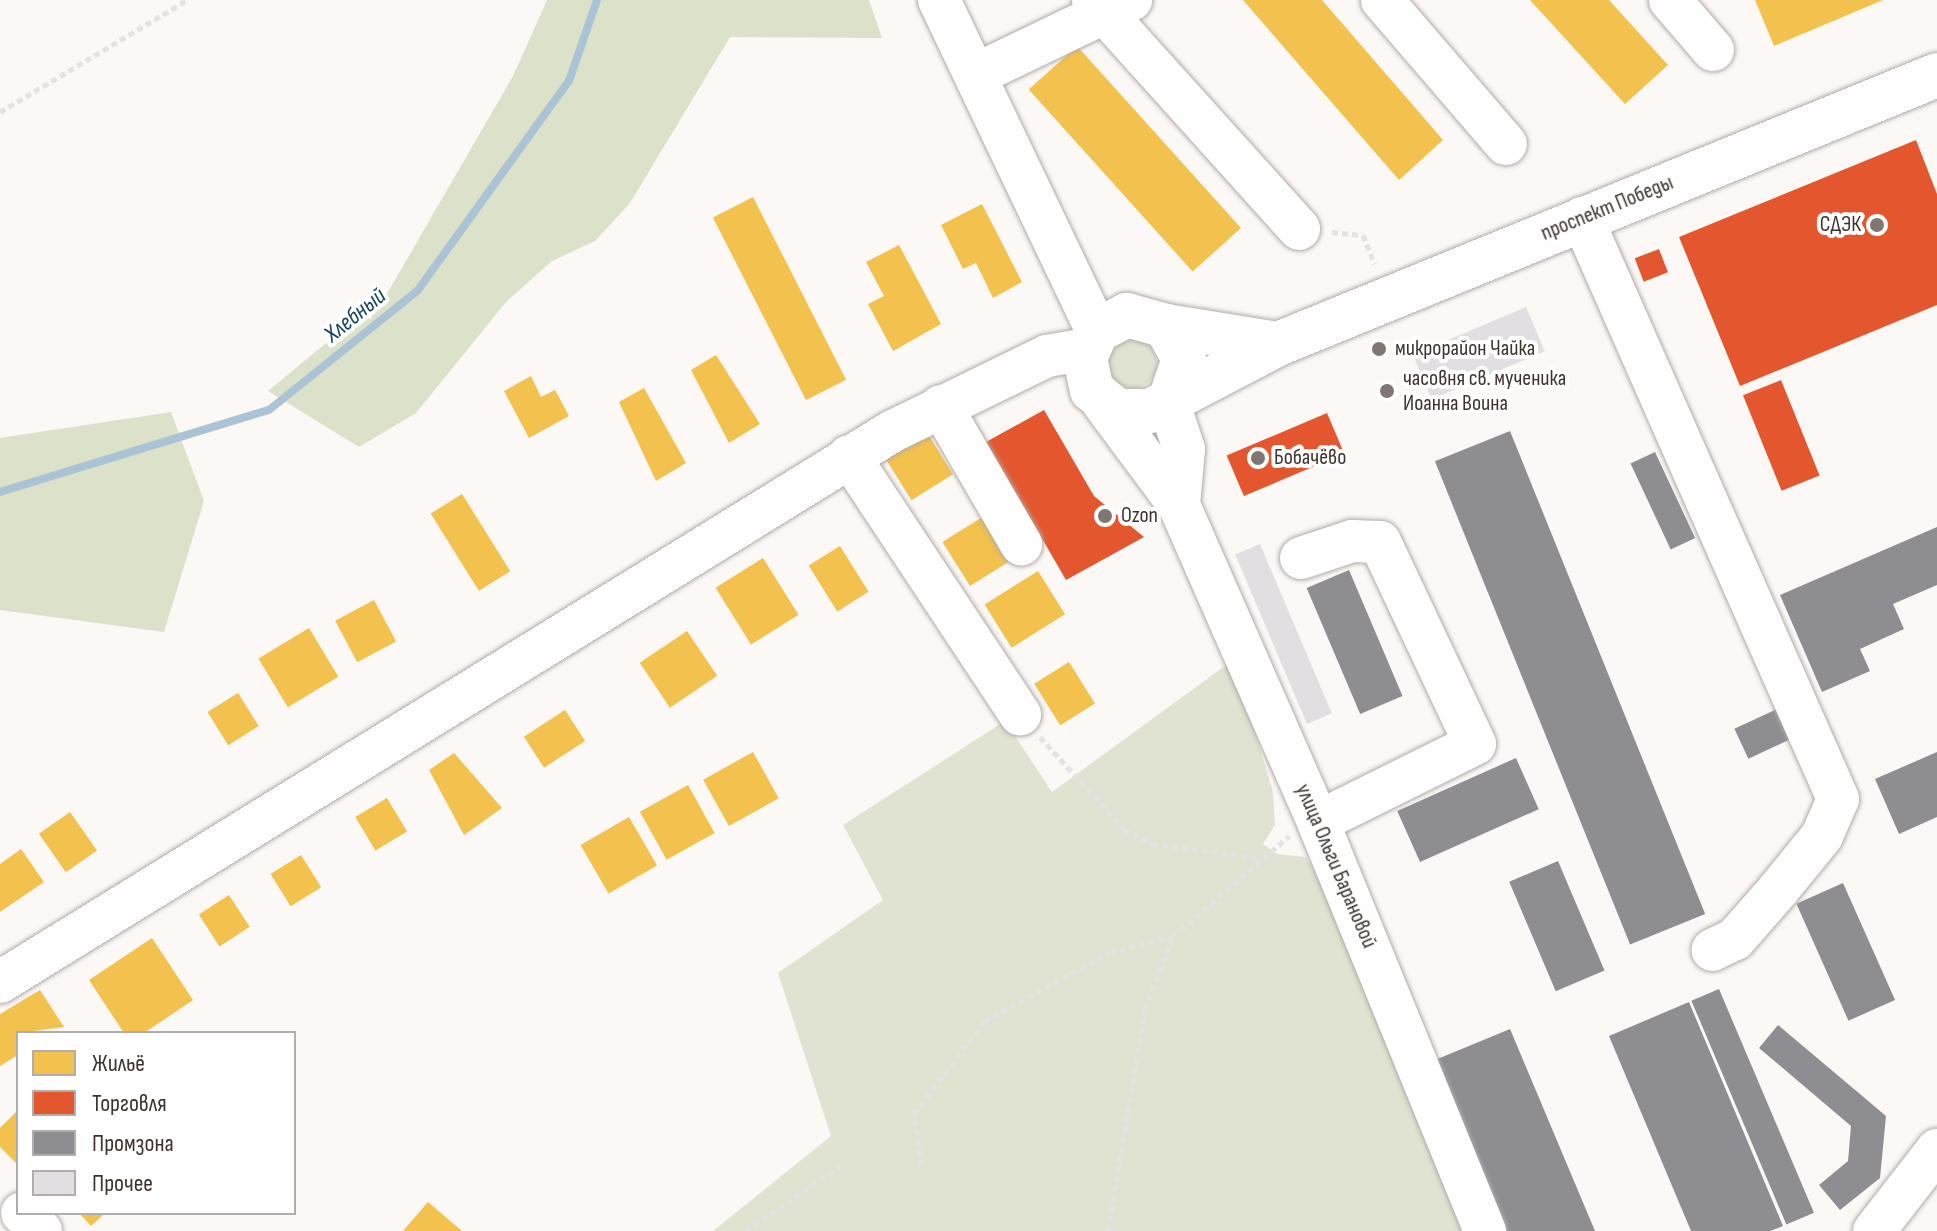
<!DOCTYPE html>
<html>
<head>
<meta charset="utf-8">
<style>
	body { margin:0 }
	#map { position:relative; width:1937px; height:1231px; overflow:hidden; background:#fbf8f6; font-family:"Sofia Sans Condensed",sans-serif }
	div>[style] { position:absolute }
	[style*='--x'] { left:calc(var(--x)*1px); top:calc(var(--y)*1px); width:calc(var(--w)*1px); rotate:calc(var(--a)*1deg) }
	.green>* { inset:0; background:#e0e3d2 }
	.round { border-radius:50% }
	.forest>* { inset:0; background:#dce1ca }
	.homes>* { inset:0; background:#f2c14e; transform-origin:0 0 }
	.shops>* { inset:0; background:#e4572e; transform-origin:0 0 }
	.industry>* { inset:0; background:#8d8d92; transform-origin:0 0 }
	.stream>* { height:8px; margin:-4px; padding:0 4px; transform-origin:4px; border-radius:4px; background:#aac4d5 }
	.building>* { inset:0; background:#e2dfe2; transform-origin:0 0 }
	.path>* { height:5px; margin-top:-2.5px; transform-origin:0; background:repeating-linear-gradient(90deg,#e4e3e2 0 6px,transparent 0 10px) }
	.roads { filter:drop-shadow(0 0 2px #b1aba7) drop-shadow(0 0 2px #b1aba7) }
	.minor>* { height:42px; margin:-21px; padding:0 21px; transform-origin:21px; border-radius:21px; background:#fefefe }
	.major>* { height:44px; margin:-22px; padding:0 22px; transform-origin:22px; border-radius:22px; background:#fefefe }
	.dots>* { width:22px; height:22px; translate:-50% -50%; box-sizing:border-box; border:4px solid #fff; border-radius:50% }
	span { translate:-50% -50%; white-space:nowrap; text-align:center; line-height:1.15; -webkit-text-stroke:8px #fff; paint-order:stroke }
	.street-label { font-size:22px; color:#3d322c }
	.poi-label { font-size:22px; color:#3d322c }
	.right { translate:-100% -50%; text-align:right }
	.left { translate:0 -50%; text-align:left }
	.water-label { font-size:24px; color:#13435e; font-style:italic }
	.legend { position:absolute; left:16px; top:1031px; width:280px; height:184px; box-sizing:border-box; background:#fff; border:2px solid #b1adab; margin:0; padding:10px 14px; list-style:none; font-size:24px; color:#3d322c }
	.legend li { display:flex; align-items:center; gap:16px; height:40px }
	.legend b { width:40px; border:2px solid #b1adab }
</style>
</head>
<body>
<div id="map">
	<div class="green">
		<i class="round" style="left:1109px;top:340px;width:48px;height:48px"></i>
		<i style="clip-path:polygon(1233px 660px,1273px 792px,1275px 825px,1263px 844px,1277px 854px,1306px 857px,1355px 943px,1470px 1231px,713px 1231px,831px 1136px,778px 973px,883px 900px,843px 825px,1005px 721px,1052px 792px)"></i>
	</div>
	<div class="forest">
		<i style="clip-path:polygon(547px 0,869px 0,882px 38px,730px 37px,630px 203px,595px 241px,552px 261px,506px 302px,416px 413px,359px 447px,268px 391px,388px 292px,513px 76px)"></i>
		<i style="clip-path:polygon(171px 412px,204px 501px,164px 632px,0 610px,0 438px)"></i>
	</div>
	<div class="homes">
		<i style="clip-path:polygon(1243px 0,1322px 0,1443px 140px,1399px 180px)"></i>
		<i style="clip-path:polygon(1530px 0,1609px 0,1668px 65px,1625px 104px)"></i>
		<i style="clip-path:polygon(1755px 0,1883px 0,1774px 46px)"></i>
		<i style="left:1077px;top:46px;width:245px;height:65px;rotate:48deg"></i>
		<i style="left:753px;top:197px;width:205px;height:45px;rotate:63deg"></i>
		<i style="clip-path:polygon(982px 204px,1022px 282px,993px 298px,976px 263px,963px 269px,941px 225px)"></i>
		<i style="clip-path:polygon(899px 245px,941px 324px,893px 351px,868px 304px,884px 296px,866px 262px)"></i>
		<i style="clip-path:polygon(716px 355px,760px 424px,729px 443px,691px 370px)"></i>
		<i style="clip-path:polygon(531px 376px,541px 397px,555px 390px,569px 416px,529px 438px,504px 391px)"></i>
		<i style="clip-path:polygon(644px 388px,686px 463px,656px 481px,619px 402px)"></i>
		<i style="left:926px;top:431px;width:51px;height:49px;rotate:58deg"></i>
		<i style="left:462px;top:494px;width:91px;height:37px;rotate:58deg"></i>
		<i style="left:984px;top:516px;width:52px;height:49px;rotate:58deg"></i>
		<i style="left:840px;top:546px;width:54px;height:37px;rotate:58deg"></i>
		<i style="left:763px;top:558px;width:67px;height:56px;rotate:58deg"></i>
		<i style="left:1038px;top:571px;width:51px;height:63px;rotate:58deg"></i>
		<i style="left:374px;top:600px;width:47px;height:44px;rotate:62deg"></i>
		<i style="left:309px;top:628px;width:57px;height:59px;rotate:59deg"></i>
		<i style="left:687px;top:631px;width:54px;height:57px;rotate:56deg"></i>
		<i style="left:1069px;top:662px;width:49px;height:41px;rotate:58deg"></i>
		<i style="left:238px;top:693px;width:39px;height:36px;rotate:58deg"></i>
		<i style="left:565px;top:710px;width:37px;height:49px;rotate:57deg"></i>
		<i style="left:753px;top:752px;width:53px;height:57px;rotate:61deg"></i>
		<i style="clip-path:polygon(454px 753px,502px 808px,464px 835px,429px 770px)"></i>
		<i style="left:688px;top:785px;width:55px;height:55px;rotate:61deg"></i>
		<i style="left:387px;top:798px;width:39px;height:37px;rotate:59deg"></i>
		<i style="left:70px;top:812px;width:47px;height:38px;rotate:55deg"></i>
		<i style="left:629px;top:817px;width:56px;height:56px;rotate:60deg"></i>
		<i style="clip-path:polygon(21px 849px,44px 882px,0 912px,0 864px)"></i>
		<i style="left:301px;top:855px;width:38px;height:36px;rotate:58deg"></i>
		<i style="left:229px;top:895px;width:38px;height:36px;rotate:57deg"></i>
		<i style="clip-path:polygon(152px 938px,193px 1000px,144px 1033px,124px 1033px,89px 980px)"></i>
		<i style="clip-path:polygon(40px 990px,64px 1027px,18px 1033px,18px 1055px,0 1066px,0 1014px)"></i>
		<i style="clip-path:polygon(18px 1110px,18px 1165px,0 1147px,0 1128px)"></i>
		<i style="clip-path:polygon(428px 1202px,462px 1231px,403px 1231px)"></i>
		<i style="clip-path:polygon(79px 1213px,105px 1213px,91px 1226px)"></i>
	</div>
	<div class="shops">
		<i style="clip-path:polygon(1916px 140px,1937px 194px,1937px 305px,1740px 386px,1679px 237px)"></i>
		<i style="left:1659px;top:249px;width:25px;height:26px;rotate:69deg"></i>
		<i style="left:1781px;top:380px;width:103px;height:41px;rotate:68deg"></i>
		<i style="clip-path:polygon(1044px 410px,1094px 496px,1144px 537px,1066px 580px,986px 442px)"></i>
		<i style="left:1327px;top:413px;width:44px;height:109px;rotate:67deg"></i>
	</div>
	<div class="industry">
		<i style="left:1510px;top:431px;width:521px;height:81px;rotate:68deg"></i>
		<i style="left:1655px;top:452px;width:95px;height:27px;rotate:65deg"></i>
		<i style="clip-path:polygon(1937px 527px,1937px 585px,1893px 604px,1904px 629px,1860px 649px,1870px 671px,1822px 692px,1780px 595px)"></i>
		<i style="left:1349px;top:570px;width:137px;height:46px;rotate:67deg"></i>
		<i style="left:1777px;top:709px;width:33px;height:47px;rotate:65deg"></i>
		<i style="clip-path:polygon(1937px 752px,1937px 817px,1899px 834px,1875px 779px)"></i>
		<i style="left:1516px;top:758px;width:56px;height:130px;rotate:66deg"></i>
		<i style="left:1558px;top:861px;width:119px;height:53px;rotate:67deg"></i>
		<i style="left:1843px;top:883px;width:128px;height:51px;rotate:66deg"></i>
		<i style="left:1719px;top:989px;width:243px;height:30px;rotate:67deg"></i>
		<i style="clip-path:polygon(1689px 1002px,1783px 1226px,1770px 1231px,1691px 1231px,1609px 1036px)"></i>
		<i style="clip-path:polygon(1778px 1025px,1886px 1116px,1880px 1178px,1840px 1210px,1819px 1185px,1848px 1161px,1851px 1126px,1759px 1048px)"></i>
		<i style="clip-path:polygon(1510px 1029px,1595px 1231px,1507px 1231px,1435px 1060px)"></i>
	</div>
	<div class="stream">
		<i style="--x:0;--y:492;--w:281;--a:-17"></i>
		<i style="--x:269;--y:410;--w:191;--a:-38.8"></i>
		<i style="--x:418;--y:290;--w:258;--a:-54.2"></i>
		<i style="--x:569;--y:81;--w:86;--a:-70.9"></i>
	</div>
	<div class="building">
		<i style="left:1526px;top:307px;width:48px;height:123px;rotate:67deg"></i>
		<i style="left:1260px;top:544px;width:184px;height:27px;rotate:67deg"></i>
	</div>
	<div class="path">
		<i style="--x:0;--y:112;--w:218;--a:-30.9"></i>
		<i style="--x:1332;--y:232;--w:31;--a:6"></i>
		<i style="--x:1363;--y:235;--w:31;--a:68"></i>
		<i style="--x:1040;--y:737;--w:125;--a:47.6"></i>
		<i style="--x:1124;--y:829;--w:32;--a:28"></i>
		<i style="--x:1152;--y:844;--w:110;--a:7.3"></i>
		<i style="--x:922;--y:1165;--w:52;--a:-98.9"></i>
		<i style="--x:914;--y:1114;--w:116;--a:-52.7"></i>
		<i style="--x:984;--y:1022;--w:144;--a:-29.1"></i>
		<i style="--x:1110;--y:952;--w:64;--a:-13.6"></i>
		<i style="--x:746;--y:1231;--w:114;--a:-34.7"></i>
		<i style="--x:1108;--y:1231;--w:225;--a:-80.5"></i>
		<i style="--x:1145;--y:1009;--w:77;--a:-68.7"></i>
		<i style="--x:1173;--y:937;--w:154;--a:-41"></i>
	</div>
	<div class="roads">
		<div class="minor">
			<i style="--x:939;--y:0;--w:367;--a:64.5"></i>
			<i style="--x:1093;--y:0;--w:308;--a:48"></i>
			<i style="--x:1382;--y:0;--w:190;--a:49.3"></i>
			<i style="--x:1670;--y:0;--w:66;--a:49.3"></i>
			<i style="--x:979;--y:73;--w:169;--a:-25.7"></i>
			<i style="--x:1582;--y:218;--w:635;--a:66.22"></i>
			<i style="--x:1838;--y:799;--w:40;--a:113.4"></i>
			<i style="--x:1822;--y:836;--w:68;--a:129.1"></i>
			<i style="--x:1779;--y:889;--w:67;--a:131.3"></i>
			<i style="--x:1735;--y:939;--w:25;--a:154"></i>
			<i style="--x:1168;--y:401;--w:51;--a:71.6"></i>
			<i style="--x:1184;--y:449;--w:56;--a:95.1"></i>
			<i style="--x:1103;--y:403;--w:127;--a:53.3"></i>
			<i style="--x:1179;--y:505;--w:346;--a:66.3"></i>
			<i style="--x:1318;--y:822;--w:442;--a:67.8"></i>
			<i style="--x:941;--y:406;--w:160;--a:59.9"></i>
			<i style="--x:849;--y:456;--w:310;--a:56.5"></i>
			<i style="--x:1301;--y:558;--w:54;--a:-18.4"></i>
			<i style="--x:1352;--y:541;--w:28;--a:2"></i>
			<i style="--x:1380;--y:542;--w:223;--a:64.8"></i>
			<i style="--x:1475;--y:744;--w:175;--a:153.6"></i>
			<i style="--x:0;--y:982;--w:1049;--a:-31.68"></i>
			<i style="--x:893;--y:431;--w:171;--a:-26"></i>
			<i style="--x:1047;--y:356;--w:41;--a:-9.9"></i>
			<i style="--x:22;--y:1213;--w:26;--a:43"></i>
			<i style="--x:1874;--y:1231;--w:103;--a:-52.1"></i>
		</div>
		<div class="major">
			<i style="--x:1166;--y:326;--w:113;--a:9.1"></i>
			<i style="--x:1171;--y:397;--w:40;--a:-71.1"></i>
			<i style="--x:1184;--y:359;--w:38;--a:-119"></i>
			<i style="--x:1166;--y:326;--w:41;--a:-164.2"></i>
			<i style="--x:1127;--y:315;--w:34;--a:152"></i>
			<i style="--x:1097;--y:331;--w:30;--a:114"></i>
			<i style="--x:1085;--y:358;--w:33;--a:78"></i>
			<i style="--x:1092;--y:390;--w:33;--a:40"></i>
			<i style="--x:1117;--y:411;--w:33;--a:0"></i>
			<i style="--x:1150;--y:411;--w:144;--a:-27.6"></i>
			<i style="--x:1278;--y:344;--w:712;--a:-22.2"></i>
		</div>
	</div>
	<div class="dots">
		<i style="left:1877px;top:225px;background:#807773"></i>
		<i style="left:1379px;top:349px;background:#807773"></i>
		<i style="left:1387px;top:391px;background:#807773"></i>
		<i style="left:1258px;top:458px;background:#807773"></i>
		<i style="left:1105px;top:516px;background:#807773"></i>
	</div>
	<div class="street-label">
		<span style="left:1607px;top:208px;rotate:-22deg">проспект Победы</span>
		<span style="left:1336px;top:866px;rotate:67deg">улица Ольги Барановой</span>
	</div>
	<div class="poi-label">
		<span class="right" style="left:1861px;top:225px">СДЭК</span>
		<span class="left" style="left:1395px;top:349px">микрорайон Чайка</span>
		<span class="left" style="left:1403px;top:391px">часовня св. мученика<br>Иоанна Воина</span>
		<span class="left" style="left:1274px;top:458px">Бобачёво</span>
		<span class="left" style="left:1121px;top:516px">Ozon</span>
	</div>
	<div class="water-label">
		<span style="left:355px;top:315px;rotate:-39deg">Хлебный</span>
	</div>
	<ul class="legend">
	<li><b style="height:22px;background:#f2c14e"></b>Жильё</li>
	<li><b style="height:22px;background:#e4572e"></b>Торговля</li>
	<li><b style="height:22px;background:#8d8d92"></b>Промзона</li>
	<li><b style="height:22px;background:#e2dfe2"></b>Прочее</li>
	</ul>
</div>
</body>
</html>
